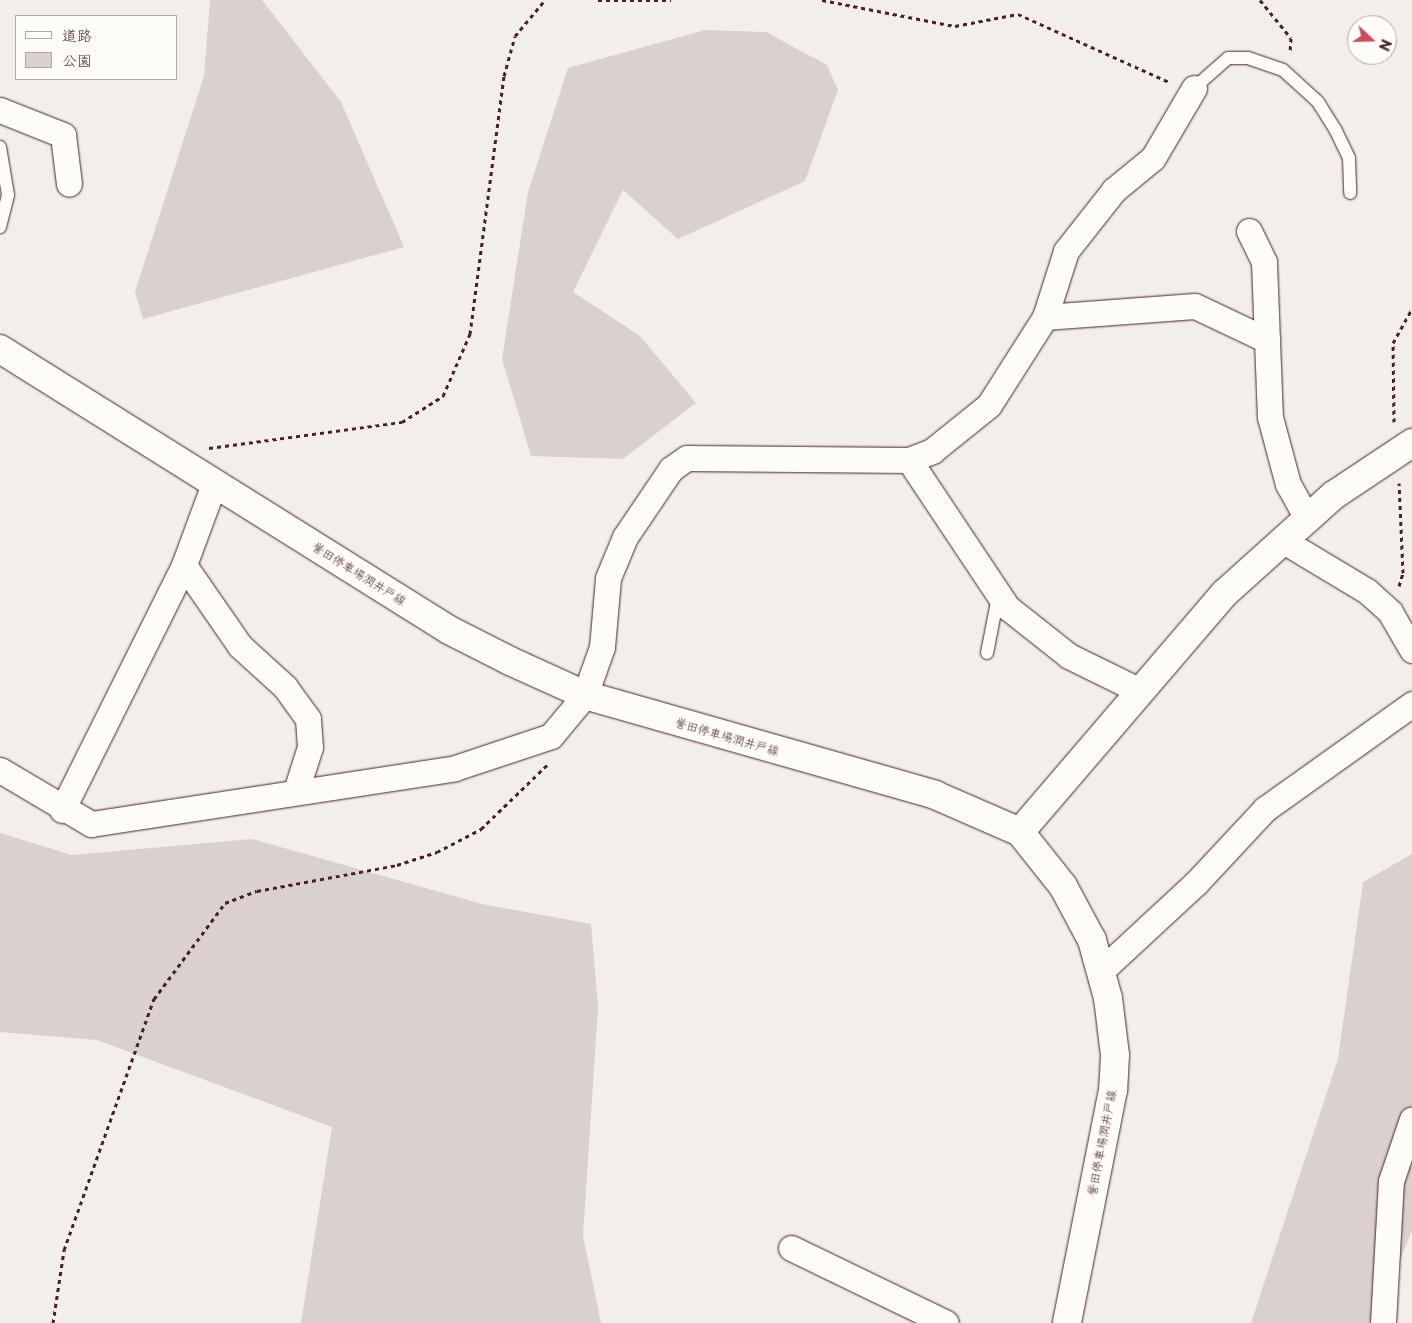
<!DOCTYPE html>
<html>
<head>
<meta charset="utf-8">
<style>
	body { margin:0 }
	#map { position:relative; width:1412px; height:1323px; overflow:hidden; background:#f2efeb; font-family:"Playpen Sans","Klee One",sans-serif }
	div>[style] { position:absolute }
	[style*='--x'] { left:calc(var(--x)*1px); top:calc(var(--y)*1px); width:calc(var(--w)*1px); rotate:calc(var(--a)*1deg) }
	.green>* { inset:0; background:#d9d0cf }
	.path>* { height:3px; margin-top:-1.5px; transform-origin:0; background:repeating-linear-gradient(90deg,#4a1f2b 0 4px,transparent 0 8px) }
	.roads { filter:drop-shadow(0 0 1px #4a1f2b) drop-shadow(0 0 1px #4a1f2b) }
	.service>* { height:12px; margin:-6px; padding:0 6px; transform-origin:6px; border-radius:6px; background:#fdfcf7 }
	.minor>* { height:25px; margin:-12.5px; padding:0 12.5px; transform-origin:12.5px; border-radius:12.5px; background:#fdfcf7 }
	.tertiary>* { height:28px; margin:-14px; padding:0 14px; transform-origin:14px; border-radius:14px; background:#fdfcf7 }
	.secondary>* { height:28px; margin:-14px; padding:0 14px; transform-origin:14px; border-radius:14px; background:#fdfcf7 }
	span { translate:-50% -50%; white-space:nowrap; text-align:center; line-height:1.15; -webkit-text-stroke:4px #fdfcf7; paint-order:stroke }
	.street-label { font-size:12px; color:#4a1f2b }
	.legend { position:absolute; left:15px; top:15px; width:162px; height:65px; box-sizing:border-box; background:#fdfcf7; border:1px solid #b5a4a5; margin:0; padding:6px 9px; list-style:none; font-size:15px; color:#4a1f2b }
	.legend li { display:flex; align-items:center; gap:10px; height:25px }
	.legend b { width:25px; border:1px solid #b5a4a5 }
	.north { position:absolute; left:1347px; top:15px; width:50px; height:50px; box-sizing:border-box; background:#fdfcf7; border:1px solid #b5a4a5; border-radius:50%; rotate:111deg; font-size:14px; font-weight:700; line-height:20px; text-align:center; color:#4a1f2b }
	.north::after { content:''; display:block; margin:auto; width:18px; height:22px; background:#d1495b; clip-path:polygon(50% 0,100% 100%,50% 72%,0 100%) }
</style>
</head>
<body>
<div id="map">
	<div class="green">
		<i style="clip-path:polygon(210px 0,262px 0,341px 102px,404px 247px,143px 319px,135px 292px,204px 76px)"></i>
		<i style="clip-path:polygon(705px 30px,766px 32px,827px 65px,838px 90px,805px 181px,678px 239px,623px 190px,573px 292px,640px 336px,696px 403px,623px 459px,531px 456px,502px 359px,528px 192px,568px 68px)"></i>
		<i style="clip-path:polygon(0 833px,72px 855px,252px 839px,482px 904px,591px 924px,598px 1007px,583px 1236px,601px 1323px,301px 1323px,332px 1127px,97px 1040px,0 1032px)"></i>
		<i style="clip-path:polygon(1412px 854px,1412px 1230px,1375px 1323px,1251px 1323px,1338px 1059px,1363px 882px)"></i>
	</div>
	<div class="path">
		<i style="--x:598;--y:0;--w:73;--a:0"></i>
		<i style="--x:822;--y:0;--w:136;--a:11.1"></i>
		<i style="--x:955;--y:26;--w:64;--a:-10.8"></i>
		<i style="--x:1018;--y:14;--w:166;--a:24.2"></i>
		<i style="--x:1260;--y:0;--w:49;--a:50.8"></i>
		<i style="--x:1291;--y:38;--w:15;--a:94"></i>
		<i style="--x:1394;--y:422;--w:79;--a:-90.7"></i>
		<i style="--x:1393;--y:343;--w:39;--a:-61"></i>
		<i style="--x:209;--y:448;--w:195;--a:-7.7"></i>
		<i style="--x:402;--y:422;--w:49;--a:-32.4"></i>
		<i style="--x:443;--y:396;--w:68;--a:-66.5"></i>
		<i style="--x:470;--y:334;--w:260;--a:-82.5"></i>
		<i style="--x:504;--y:76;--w:41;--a:-74.6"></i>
		<i style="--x:515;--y:36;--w:47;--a:-50.2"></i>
		<i style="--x:1399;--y:586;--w:14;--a:-73"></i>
		<i style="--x:1403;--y:573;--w:90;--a:-92.5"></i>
		<i style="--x:53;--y:1323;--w:74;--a:-81.4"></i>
		<i style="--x:64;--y:1250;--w:267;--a:-70.3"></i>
		<i style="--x:154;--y:999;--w:119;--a:-53.5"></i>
		<i style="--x:225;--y:903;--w:34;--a:-21"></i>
		<i style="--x:257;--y:891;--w:142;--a:-10.5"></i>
		<i style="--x:397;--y:865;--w:42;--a:-18"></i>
		<i style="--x:437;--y:852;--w:50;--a:-27.6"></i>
		<i style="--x:481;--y:829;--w:93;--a:-44.1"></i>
	</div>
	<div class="roads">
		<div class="service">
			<i style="--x:1194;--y:88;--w:45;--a:-41.4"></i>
			<i style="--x:1228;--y:58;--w:20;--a:0"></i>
			<i style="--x:1248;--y:58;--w:37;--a:19"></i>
			<i style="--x:1283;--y:70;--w:47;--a:42.4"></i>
			<i style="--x:1318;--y:102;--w:32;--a:58"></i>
			<i style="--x:1335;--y:129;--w:32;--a:64"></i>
			<i style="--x:1349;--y:158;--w:35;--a:88"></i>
			<i style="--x:0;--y:147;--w:49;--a:80.5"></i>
			<i style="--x:8;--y:195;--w:33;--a:104"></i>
			<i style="--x:987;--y:653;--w:57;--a:-78.9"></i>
		</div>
		<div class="minor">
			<i style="--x:0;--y:110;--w:68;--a:21.6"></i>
			<i style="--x:63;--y:135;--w:49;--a:83"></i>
			<i style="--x:1249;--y:231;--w:34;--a:64"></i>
			<i style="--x:1264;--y:262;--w:155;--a:87.8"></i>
			<i style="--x:1270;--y:417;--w:69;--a:75"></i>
			<i style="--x:1288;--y:484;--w:39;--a:61"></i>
			<i style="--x:1045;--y:317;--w:150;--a:-4.2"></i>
			<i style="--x:1195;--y:306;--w:80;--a:25.3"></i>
			<i style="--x:909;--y:460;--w:177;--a:56.3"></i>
			<i style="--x:1007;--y:607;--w:79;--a:38.3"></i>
			<i style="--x:1069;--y:656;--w:77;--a:26.2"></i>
			<i style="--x:1282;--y:540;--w:99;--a:31"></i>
			<i style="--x:1367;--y:591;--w:31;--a:42"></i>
			<i style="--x:1390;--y:612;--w:44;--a:59.9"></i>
			<i style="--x:184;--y:565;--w:98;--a:55.3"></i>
			<i style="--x:240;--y:646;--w:61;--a:42.3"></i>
			<i style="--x:285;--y:687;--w:39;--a:54"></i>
			<i style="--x:308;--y:719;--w:28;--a:86"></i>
			<i style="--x:310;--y:747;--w:46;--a:107.7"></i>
			<i style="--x:0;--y:770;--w:106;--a:30.7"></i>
			<i style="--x:91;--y:824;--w:368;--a:-8.7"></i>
			<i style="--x:455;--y:768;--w:101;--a:-18.4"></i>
			<i style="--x:551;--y:736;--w:53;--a:-50.3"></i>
			<i style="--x:585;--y:695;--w:51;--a:-70.5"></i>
			<i style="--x:602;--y:647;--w:69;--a:-85"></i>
			<i style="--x:608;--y:578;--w:44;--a:-67.5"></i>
			<i style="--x:625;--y:537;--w:82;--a:-55.9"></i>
			<i style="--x:671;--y:469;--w:19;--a:-35"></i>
			<i style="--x:687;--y:458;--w:222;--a:0.5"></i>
			<i style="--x:909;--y:460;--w:25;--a:-21"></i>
			<i style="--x:932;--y:451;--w:73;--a:-38.9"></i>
			<i style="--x:989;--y:405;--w:104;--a:-57.5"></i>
			<i style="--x:1045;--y:317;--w:69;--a:-72.3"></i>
			<i style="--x:1066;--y:251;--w:78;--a:-51.8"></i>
			<i style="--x:1114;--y:190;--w:50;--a:-39.4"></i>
			<i style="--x:1153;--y:158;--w:81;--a:-59.6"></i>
			<i style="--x:62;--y:810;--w:274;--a:-63.5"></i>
			<i style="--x:184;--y:565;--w:86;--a:-69.7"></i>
			<i style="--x:1102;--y:970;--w:128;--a:-42.8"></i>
			<i style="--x:1196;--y:883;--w:101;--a:-47"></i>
			<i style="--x:1265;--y:809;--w:181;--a:-35.5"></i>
			<i style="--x:791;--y:1248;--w:172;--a:25.8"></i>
			<i style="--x:1383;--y:1323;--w:142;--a:-86.8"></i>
			<i style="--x:1391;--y:1181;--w:65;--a:-71.3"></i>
		</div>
		<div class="tertiary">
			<i style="--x:1020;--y:832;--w:315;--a:-49.4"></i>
			<i style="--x:1225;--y:593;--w:147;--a:-42"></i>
			<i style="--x:1334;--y:495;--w:94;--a:-33.7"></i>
		</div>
		<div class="secondary">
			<i style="--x:0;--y:349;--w:530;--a:32.04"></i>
			<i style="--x:449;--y:630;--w:68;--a:26.9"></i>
			<i style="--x:510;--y:661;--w:82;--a:24.4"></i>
			<i style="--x:585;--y:695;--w:364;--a:15.9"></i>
			<i style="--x:935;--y:795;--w:93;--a:23.5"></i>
			<i style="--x:1020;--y:832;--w:69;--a:51.5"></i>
			<i style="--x:1063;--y:886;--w:61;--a:61.8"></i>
			<i style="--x:1092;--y:940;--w:60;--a:74.6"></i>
			<i style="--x:1108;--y:998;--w:57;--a:83"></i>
			<i style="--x:1115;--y:1055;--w:35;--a:93"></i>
			<i style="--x:1113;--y:1090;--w:237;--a:101.2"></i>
		</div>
	</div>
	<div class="street-label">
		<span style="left:359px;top:574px;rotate:32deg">誉田停車場潤井戸線</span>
		<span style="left:727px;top:737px;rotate:16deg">誉田停車場潤井戸線</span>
		<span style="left:1102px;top:1143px;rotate:-79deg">誉田停車場潤井戸線</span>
	</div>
	<ul class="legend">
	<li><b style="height:6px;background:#fdfcf7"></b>道路</li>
	<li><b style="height:14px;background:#d9d0cf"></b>公園</li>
	</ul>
	<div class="north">N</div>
</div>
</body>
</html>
